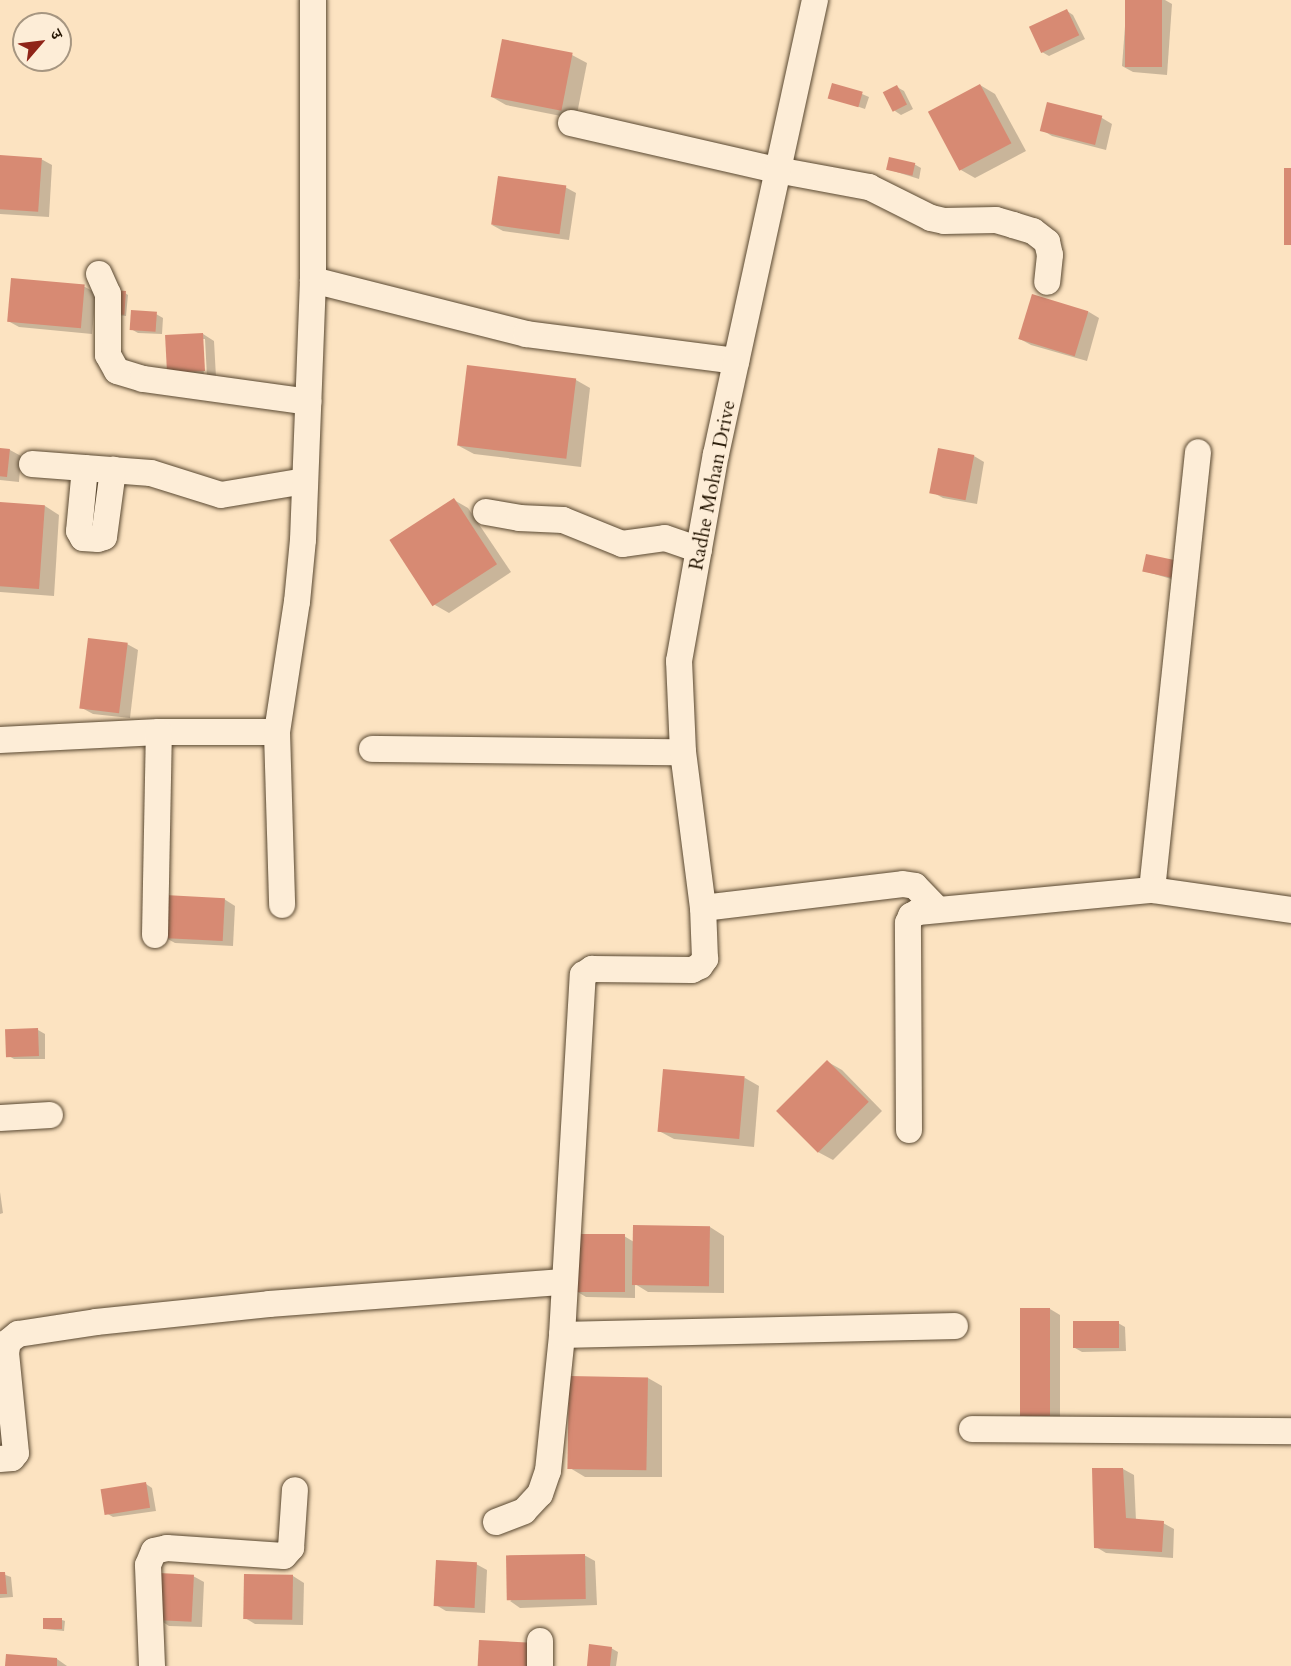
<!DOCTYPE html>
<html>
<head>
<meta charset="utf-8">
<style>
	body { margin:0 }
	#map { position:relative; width:1291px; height:1666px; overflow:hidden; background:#fce3c1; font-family:Cardo,"Noto Serif Devanagari",serif }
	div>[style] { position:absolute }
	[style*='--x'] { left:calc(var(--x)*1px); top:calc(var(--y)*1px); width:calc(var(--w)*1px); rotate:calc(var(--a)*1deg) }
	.shadow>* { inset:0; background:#0003 }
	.building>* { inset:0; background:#d78a73; transform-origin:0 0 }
	.roads { filter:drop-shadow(0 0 2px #594831) drop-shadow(0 0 2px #594831) }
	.minor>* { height:26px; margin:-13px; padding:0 13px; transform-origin:13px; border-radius:13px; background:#fdedd7 }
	span { translate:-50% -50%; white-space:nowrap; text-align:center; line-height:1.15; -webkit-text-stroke:4.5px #fdedd7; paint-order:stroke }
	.street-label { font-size:20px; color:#231401 }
	.north { position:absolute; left:12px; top:12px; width:60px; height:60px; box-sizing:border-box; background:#fdedd7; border:2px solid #a69681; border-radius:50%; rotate:62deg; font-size:16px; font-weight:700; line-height:24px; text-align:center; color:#231401 }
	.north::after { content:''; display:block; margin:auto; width:21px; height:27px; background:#8f2418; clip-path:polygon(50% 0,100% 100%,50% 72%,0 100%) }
</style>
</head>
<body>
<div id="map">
	<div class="shadow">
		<i style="clip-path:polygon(1127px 0,1165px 0,1172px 4px,1167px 75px,1133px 72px,1122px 66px)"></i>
		<i style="clip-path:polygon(1067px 11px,1073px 15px,1085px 39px,1049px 56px,1042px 52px)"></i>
		<i style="clip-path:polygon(572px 55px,587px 63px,576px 119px,506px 105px,492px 97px)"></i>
		<i style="clip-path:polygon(980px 85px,995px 94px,1026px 151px,975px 178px,961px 170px)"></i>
		<i style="clip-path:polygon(897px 87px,904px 91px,913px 109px,901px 115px,895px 111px)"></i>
		<i style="clip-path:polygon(862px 94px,869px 97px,865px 109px,830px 97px)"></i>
		<i style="clip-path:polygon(1048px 103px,1102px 118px,1112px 124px,1106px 150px,1052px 136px,1042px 130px)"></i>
		<i style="clip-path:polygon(0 157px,41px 159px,52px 165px,49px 217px,0 214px)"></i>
		<i style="clip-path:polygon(914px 164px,921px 168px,919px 179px,887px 169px)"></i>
		<i style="clip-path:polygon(565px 187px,576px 193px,569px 240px,503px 231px,492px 225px)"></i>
		<i style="clip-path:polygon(12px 280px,85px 287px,96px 293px,92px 334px,19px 327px,8px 321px)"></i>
		<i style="clip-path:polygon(125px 293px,128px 295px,126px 316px,116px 315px)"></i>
		<i style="clip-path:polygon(1089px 312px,1099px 318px,1087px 361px,1031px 345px,1020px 339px)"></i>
		<i style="clip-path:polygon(156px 314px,163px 318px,162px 334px,138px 333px,131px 329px)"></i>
		<i style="clip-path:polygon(203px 334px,214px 341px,216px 377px,207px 377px,205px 339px,202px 339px,204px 377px,180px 379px)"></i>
		<i style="clip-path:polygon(469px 367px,576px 380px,590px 388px,581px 467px,474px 454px,459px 446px)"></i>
		<i style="clip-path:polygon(0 449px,10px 450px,21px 456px,19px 482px,0 480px)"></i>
		<i style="clip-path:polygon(939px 450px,974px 456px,984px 462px,977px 504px,943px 498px,932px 492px)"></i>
		<i style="clip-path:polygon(454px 500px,468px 508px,511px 572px,449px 613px,435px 605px)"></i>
		<i style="clip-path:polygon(0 503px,45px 506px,59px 515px,54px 596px,0 592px)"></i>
		<i style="clip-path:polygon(1175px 562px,1178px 581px,1144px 571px)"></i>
		<i style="clip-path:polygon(127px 644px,138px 650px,130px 718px,93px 714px,82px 708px)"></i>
		<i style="clip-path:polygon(224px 899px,235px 906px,233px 946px,175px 943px,164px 937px)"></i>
		<i style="clip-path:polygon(38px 1030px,45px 1034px,45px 1059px,14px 1059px,7px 1055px)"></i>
		<i style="clip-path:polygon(828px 1062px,842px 1070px,882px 1111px,833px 1160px,818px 1152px,778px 1111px)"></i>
		<i style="clip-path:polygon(745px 1078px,759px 1086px,754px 1147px,674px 1139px,659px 1131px)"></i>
		<i style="clip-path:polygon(0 1192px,3px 1213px,0 1214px)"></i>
		<i style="clip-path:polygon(710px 1227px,724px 1236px,724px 1293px,648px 1292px,635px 1284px,635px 1298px,586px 1297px,576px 1291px,624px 1236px,634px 1242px)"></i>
		<i style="clip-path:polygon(1050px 1309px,1060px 1315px,1060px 1422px,1034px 1422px,1023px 1415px)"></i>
		<i style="clip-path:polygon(1118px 1323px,1125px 1327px,1126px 1351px,1082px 1352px,1075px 1348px)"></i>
		<i style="clip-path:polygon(648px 1378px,662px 1386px,662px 1477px,585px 1477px,570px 1468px)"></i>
		<i style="clip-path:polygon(0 1383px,21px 1453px,0 1456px)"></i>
		<i style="clip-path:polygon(1123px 1469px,1134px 1475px,1136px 1521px,1163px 1523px,1174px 1529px,1173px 1558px,1106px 1553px,1096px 1547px)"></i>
		<i style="clip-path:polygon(146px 1484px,152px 1488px,156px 1511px,113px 1517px,106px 1513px)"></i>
		<i style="clip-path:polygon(584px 1555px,595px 1561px,597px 1605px,520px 1608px,510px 1601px)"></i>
		<i style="clip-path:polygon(476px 1564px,487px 1570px,485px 1613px,446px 1611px,436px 1605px)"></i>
		<i style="clip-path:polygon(0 1573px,11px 1577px,13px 1597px,0 1598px)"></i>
		<i style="clip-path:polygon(193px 1576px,204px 1582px,202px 1627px,169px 1626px,158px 1619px)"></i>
		<i style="clip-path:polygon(293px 1576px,304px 1583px,303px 1625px,255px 1624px,245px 1618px)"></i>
		<i style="clip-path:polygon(62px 1620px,65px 1621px,64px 1631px,45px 1629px)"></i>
		<i style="clip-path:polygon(611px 1648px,618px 1652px,616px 1666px,588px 1666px)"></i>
		<i style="clip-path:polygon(57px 1659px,67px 1666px,6px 1666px)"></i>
	</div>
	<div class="building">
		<i style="left:1125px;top:0;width:37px;height:67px"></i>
		<i style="left:1067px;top:9px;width:29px;height:42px;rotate:65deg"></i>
		<i style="left:502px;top:39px;width:72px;height:59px;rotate:11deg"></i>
		<i style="left:832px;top:83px;width:32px;height:16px;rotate:16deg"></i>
		<i style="left:980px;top:84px;width:67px;height:59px;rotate:62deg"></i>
		<i style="left:897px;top:85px;width:22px;height:16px;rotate:63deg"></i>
		<i style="left:1047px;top:102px;width:57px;height:30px;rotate:14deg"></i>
		<i style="left:0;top:155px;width:42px;height:54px;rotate:4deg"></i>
		<i style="left:889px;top:157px;width:27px;height:13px;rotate:13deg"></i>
		<i style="left:1284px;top:168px;width:7px;height:77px"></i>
		<i style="left:498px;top:176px;width:69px;height:49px;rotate:8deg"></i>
		<i style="left:11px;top:278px;width:74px;height:44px;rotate:5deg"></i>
		<i style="left:113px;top:290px;width:13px;height:24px;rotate:4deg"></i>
		<i style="left:1032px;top:294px;width:59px;height:47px;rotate:17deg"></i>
		<i style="left:131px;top:310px;width:26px;height:20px;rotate:4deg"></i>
		<i style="left:203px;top:333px;width:38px;height:38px;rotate:87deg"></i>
		<i style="left:467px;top:365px;width:110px;height:81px;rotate:7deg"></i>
		<i style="left:0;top:448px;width:10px;height:28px;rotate:6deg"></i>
		<i style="left:938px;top:448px;width:37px;height:46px;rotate:11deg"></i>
		<i style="left:454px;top:498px;width:79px;height:77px;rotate:57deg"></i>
		<i style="left:0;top:502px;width:45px;height:84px;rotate:4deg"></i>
		<i style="left:1146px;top:554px;width:30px;height:18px;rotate:12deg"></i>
		<i style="left:88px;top:638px;width:40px;height:71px;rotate:7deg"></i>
		<i style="left:165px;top:895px;width:60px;height:43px;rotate:3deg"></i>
		<i style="left:38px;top:1028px;width:28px;height:33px;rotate:88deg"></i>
		<i style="left:827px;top:1060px;width:59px;height:72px;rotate:45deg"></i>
		<i style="left:663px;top:1069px;width:82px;height:63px;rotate:5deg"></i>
		<i style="left:633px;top:1225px;width:77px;height:60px;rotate:1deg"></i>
		<i style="left:575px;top:1234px;width:50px;height:58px"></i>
		<i style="left:1020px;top:1308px;width:30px;height:108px"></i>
		<i style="left:1119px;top:1321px;width:27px;height:46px;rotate:90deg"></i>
		<i style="left:569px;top:1376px;width:79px;height:93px;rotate:1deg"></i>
		<i style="clip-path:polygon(1092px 1468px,1123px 1468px,1126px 1518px,1164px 1521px,1162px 1552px,1094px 1548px)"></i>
		<i style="left:146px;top:1482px;width:26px;height:46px;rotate:81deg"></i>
		<i style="left:585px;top:1554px;width:45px;height:79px;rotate:89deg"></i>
		<i style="left:436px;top:1560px;width:41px;height:46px;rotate:3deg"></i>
		<i style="clip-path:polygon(0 1572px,5px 1572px,7px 1594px,0 1594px)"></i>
		<i style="left:159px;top:1573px;width:35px;height:47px;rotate:3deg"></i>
		<i style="left:244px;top:1574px;width:49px;height:45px;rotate:1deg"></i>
		<i style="left:43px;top:1618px;width:19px;height:11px"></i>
		<i style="left:479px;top:1640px;width:57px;height:26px;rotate:3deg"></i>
		<i style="clip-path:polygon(589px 1644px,612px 1647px,610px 1666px,587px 1666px)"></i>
		<i style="clip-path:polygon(6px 1654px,57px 1658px,57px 1666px,5px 1666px)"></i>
	</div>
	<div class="roads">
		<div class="minor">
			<i style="--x:571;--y:123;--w:211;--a:12.9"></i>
			<i style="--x:777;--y:170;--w:94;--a:10.5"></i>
			<i style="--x:869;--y:187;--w:69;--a:26.6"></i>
			<i style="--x:931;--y:218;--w:13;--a:13"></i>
			<i style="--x:944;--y:221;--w:52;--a:-1.1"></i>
			<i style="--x:996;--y:220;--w:18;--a:16"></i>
			<i style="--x:1013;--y:225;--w:21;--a:17"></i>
			<i style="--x:1033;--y:231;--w:18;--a:38"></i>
			<i style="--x:1047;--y:242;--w:13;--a:77"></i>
			<i style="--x:1050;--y:255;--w:27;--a:96"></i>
			<i style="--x:99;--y:274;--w:22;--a:66"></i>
			<i style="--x:108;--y:294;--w:61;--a:90"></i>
			<i style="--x:108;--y:355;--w:18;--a:61"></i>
			<i style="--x:117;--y:371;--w:27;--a:17"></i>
			<i style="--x:143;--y:379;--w:167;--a:7.9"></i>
			<i style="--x:313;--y:280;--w:220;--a:14.2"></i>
			<i style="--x:526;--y:334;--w:212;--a:7.3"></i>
			<i style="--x:32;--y:464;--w:119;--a:4.3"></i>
			<i style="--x:151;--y:473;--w:73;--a:17.4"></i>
			<i style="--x:221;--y:495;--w:85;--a:-9.5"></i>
			<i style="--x:85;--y:468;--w:63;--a:95.4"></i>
			<i style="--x:79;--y:531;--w:8;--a:60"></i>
			<i style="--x:83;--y:538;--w:15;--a:4"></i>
			<i style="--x:98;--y:539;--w:6;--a:-18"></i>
			<i style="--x:104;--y:537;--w:68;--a:-82.3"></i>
			<i style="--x:486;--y:512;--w:34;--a:10"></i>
			<i style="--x:519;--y:518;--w:44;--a:2.6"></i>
			<i style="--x:563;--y:520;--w:64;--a:22.1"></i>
			<i style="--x:622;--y:544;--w:43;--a:-7.9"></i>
			<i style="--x:665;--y:538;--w:36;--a:19"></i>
			<i style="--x:277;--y:732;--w:173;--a:88.3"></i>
			<i style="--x:0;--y:740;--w:159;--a:-2.9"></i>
			<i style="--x:159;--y:732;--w:118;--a:0"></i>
			<i style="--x:277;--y:732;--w:132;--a:-81.3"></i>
			<i style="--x:297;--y:602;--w:62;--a:-84.5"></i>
			<i style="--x:303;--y:540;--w:260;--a:-87.8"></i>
			<i style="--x:313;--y:280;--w:280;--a:-90"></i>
			<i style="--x:372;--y:749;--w:311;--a:0.6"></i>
			<i style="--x:1152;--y:890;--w:440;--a:-84"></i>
			<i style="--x:703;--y:908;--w:201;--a:-6.8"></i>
			<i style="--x:903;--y:884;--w:12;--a:9"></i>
			<i style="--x:915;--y:886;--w:32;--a:46"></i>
			<i style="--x:155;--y:935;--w:203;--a:-88.9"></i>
			<i style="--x:0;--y:1118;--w:50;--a:-3.4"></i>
			<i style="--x:909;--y:1130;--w:207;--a:-90.3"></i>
			<i style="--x:908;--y:923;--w:8;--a:-67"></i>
			<i style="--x:911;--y:916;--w:8;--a:-30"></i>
			<i style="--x:918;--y:912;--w:235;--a:-5.4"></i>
			<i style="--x:1152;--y:890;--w:140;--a:8.2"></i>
			<i style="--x:562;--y:1335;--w:393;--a:-1.3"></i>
			<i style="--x:972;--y:1429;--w:319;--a:0.4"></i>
			<i style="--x:0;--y:1459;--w:12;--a:-5"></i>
			<i style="--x:12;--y:1458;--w:6;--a:-51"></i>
			<i style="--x:16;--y:1453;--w:100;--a:-95.7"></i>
			<i style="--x:6;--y:1353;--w:11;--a:-80"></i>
			<i style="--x:8;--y:1342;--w:13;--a:-39"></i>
			<i style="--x:18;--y:1334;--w:79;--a:-8.7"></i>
			<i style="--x:96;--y:1322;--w:174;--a:-5.9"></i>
			<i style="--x:269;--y:1304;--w:295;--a:-4.3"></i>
			<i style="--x:496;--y:1522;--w:30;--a:-21"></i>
			<i style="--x:524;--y:1511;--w:23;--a:-47"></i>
			<i style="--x:540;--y:1494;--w:24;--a:-71"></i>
			<i style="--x:548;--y:1471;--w:137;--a:-84.1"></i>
			<i style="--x:562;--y:1335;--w:361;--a:-86.7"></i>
			<i style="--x:583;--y:975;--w:11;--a:-34"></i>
			<i style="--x:592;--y:969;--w:100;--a:0.6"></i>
			<i style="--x:692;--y:970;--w:9;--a:-27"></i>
			<i style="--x:700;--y:966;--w:9;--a:-54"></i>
			<i style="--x:705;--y:959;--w:51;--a:-92.2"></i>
			<i style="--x:703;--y:908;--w:157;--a:-97.3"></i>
			<i style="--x:683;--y:752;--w:91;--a:-92.5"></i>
			<i style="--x:679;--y:661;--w:210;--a:-79.9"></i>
			<i style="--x:716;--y:454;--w:465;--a:-77.7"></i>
			<i style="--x:540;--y:1641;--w:25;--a:90"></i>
			<i style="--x:152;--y:1666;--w:101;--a:-92.3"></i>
			<i style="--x:148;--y:1565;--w:15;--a:-67"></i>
			<i style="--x:154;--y:1551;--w:13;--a:-13"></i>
			<i style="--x:167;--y:1548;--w:117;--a:3.9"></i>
			<i style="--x:284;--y:1556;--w:11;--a:-49"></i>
			<i style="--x:291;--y:1548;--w:58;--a:-86.1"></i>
		</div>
	</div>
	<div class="street-label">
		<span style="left:712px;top:485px;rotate:-79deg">Radhe Mohan Drive</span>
	</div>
	<div class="north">उ</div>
</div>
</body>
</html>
